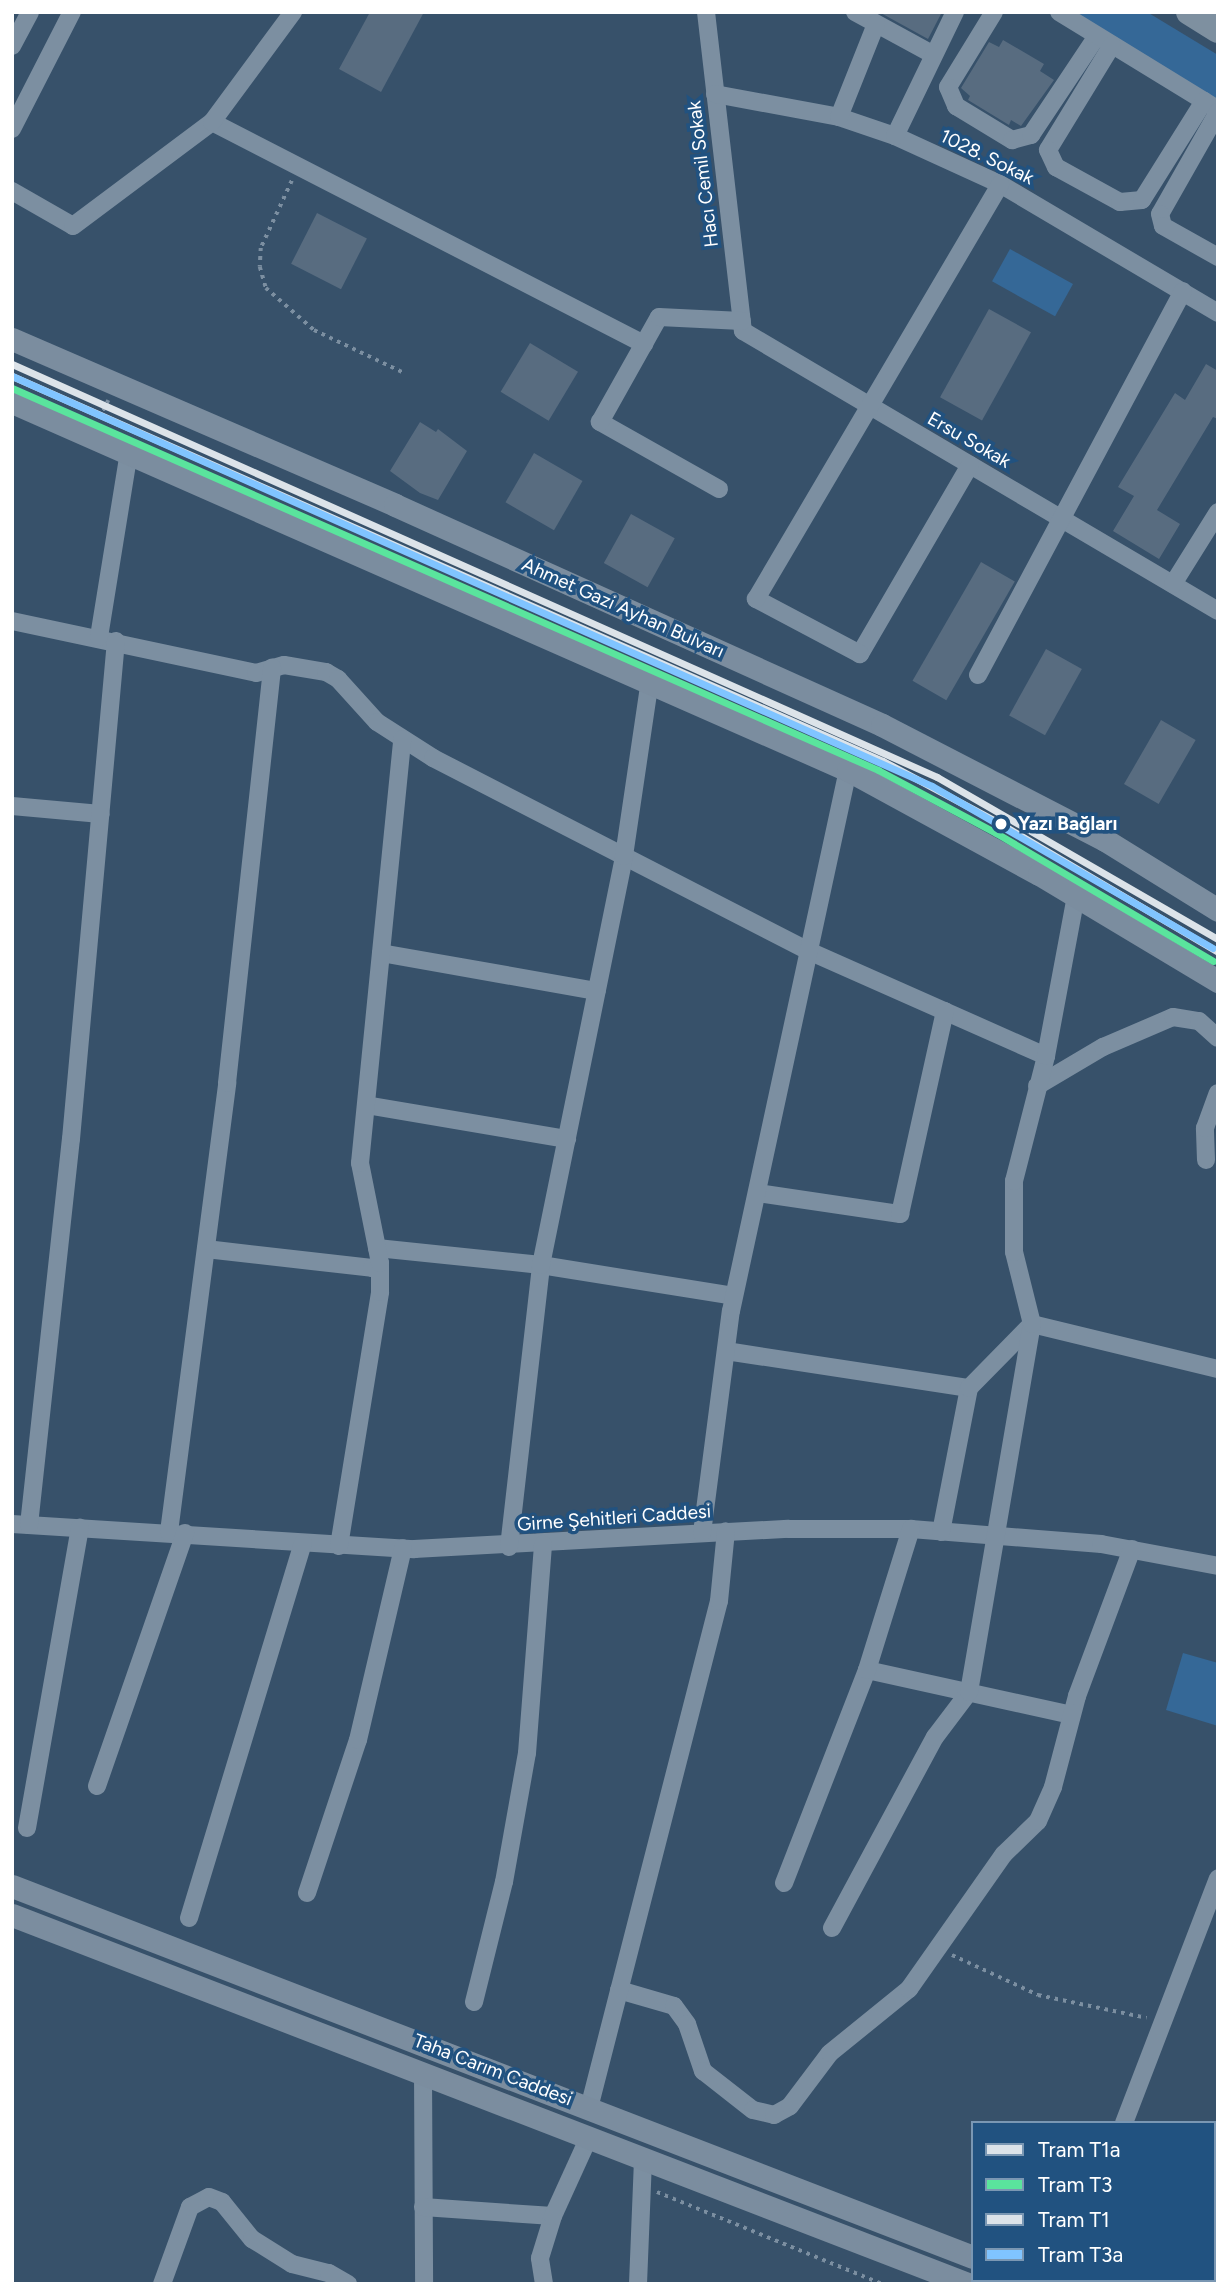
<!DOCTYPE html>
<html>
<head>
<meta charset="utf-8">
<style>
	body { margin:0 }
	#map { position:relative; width:1230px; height:2296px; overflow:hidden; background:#37516a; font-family:Figtree,sans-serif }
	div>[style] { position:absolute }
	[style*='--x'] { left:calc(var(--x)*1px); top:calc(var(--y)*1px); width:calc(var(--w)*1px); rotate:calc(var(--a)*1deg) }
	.green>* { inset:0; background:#356897; transform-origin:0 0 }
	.building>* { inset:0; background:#586c80; transform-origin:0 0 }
	.path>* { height:3.5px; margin-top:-1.75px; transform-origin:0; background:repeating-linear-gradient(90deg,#7c8fa1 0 3.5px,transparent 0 8.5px) }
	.minor>* { height:18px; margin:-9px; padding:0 9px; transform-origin:9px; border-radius:9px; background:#7c8fa1 }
	.major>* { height:23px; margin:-11.5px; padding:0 11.5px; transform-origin:11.5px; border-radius:11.5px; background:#7b8d9f }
	.highway>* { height:26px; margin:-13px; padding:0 13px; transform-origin:13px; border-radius:13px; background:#7e90a0 }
	.tram-1>* { height:7px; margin:-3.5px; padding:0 3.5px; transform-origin:3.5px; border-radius:3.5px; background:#dce3e9 }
	.tram-2>* { height:7px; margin:-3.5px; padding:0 3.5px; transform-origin:3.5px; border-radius:3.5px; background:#5ae49d }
	.tram-3>* { height:7px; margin:-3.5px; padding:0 3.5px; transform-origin:3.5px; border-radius:3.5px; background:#dce3e9 }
	.tram-4>* { height:7px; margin:-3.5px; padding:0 3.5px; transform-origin:3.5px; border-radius:3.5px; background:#80c4ff }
	.dots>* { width:19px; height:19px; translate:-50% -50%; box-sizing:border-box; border:4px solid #215280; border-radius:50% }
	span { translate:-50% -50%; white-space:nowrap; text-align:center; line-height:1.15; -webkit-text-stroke:7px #215280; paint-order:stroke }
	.street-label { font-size:19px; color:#fff }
	.stop-label { font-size:19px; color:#fff; font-weight:700 }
	.left { translate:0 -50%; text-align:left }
	.frame { position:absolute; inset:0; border:14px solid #fff; pointer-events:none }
	.legend { position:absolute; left:971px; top:2121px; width:245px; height:161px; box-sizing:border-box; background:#215280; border:2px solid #7a97b3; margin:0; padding:9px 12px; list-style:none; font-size:21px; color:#fff }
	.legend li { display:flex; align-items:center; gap:14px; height:35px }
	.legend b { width:35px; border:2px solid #7a97b3 }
</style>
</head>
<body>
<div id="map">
	<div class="green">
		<i style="clip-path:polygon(1075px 12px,1147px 12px,1218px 55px,1218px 101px)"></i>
		<i style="left:1010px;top:249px;width:72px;height:37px;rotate:29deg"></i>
		<i style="clip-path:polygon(1183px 1653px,1218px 1663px,1218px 1726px,1166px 1710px)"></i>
	</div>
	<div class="building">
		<i style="clip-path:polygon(370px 12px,424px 12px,381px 92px,339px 69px)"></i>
		<i style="clip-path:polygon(879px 12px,942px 12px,928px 39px)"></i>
		<i style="clip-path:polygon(1003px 40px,1044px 64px,1040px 71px,1054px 80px,1021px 126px,1011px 120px,1009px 125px,968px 100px,970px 96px,961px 88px,989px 42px,999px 47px)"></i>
		<i style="left:317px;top:213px;width:56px;height:57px;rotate:27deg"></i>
		<i style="left:989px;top:309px;width:48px;height:101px;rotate:29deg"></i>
		<i style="left:530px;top:343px;width:56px;height:57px;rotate:31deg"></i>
		<i style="clip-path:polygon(1206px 364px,1218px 371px,1218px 419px,1213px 417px,1157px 510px,1180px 524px,1159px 559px,1113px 531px,1134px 496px,1118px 487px,1175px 393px,1185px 400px)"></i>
		<i style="clip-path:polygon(420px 422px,436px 432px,438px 429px,467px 451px,438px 500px,420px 493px,390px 471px)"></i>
		<i style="left:534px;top:453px;width:56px;height:57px;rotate:30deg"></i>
		<i style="left:631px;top:514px;width:50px;height:56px;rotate:29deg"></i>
		<i style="left:981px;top:562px;width:39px;height:137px;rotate:30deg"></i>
		<i style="left:1046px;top:649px;width:41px;height:76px;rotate:29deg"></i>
		<i style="left:1161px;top:720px;width:40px;height:74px;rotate:30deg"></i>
	</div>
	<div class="path">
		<i style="--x:292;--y:181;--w:74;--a:114.8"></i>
		<i style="--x:261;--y:248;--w:19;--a:93"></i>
		<i style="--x:260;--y:267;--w:22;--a:74"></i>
		<i style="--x:266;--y:288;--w:64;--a:41.2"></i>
		<i style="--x:314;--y:330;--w:100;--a:25.5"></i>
		<i style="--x:99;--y:418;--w:20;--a:-63"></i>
		<i style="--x:952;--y:1955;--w:95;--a:24.9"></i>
		<i style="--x:1038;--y:1995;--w:111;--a:11.9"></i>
		<i style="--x:657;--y:2192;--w:243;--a:22.2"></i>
	</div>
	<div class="minor">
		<i style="--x:706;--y:12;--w:321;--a:83.4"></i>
		<i style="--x:743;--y:331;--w:551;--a:30.52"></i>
		<i style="--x:855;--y:12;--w:88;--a:28.6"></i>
		<i style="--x:994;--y:12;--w:88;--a:121.5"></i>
		<i style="--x:948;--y:87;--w:21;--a:67"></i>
		<i style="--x:956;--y:106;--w:66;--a:31.3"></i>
		<i style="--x:1012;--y:140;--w:20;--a:-15"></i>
		<i style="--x:1031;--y:135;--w:119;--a:-56.3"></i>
		<i style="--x:1059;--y:12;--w:182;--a:31.5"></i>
		<i style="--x:1112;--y:45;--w:123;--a:121.4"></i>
		<i style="--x:1048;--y:150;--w:19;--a:65"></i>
		<i style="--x:1056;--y:167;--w:73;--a:28.7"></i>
		<i style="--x:1120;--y:202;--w:22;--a:-5"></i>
		<i style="--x:1142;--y:200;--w:117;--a:-57.9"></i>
		<i style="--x:12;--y:46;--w:38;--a:-62"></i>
		<i style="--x:715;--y:94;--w:126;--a:10.5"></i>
		<i style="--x:839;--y:117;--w:59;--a:18.7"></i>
		<i style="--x:895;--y:136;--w:115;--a:24.6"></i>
		<i style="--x:1000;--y:184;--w:253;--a:30.6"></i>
		<i style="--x:1218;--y:112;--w:117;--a:119.6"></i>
		<i style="--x:1160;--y:214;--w:12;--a:76"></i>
		<i style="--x:1163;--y:226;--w:63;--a:29.4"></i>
		<i style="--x:839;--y:117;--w:100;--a:-68.3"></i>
		<i style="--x:212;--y:122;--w:486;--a:27.2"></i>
		<i style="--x:12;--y:129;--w:131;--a:-62.9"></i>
		<i style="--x:895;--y:136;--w:138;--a:-64.2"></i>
		<i style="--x:12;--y:191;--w:70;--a:29.8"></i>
		<i style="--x:73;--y:226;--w:174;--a:-36.8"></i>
		<i style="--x:212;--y:122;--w:137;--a:-53.6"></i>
		<i style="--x:970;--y:465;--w:219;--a:120.2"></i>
		<i style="--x:860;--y:654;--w:118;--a:-152.1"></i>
		<i style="--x:756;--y:599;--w:481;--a:-59.5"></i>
		<i style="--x:719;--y:489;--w:137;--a:-150.6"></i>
		<i style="--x:600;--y:422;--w:120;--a:-60.7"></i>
		<i style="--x:659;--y:317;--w:83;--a:2.8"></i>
		<i style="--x:1173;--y:584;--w:85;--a:-58"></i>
		<i style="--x:12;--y:621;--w:249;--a:12"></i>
		<i style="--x:256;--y:673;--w:29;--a:-16"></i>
		<i style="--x:284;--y:665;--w:43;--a:9.5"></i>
		<i style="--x:326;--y:672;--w:14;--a:30"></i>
		<i style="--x:338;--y:679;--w:58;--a:47.8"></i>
		<i style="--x:377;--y:722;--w:67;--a:32.7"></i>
		<i style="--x:433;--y:758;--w:425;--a:27.2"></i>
		<i style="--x:811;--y:952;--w:257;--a:23.9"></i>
		<i style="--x:99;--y:637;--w:187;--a:-80.8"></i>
		<i style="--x:978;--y:675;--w:435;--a:-61.9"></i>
		<i style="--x:12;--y:806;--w:89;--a:5.1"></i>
		<i style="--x:381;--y:953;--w:219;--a:10"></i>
		<i style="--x:1037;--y:1086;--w:77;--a:-30.6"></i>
		<i style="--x:1103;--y:1047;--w:76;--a:-23.2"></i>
		<i style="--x:1173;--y:1017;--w:26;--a:9"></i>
		<i style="--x:1199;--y:1021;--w:25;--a:42"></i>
		<i style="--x:366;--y:1105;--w:204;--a:9.6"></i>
		<i style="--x:1206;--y:1160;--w:32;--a:-92"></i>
		<i style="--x:1205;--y:1128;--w:37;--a:-70"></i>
		<i style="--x:758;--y:1193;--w:144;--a:8.4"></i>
		<i style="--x:900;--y:1214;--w:208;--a:-77.5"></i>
		<i style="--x:377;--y:1248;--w:165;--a:5.9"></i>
		<i style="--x:541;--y:1265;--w:195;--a:9.1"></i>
		<i style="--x:206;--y:1249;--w:167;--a:6.5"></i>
		<i style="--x:372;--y:1268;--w:9;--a:-32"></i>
		<i style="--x:726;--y:1351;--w:246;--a:8.7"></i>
		<i style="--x:12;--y:1524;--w:403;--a:3.6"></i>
		<i style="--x:414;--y:1549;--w:375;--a:-3.1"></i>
		<i style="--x:788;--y:1529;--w:123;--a:0"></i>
		<i style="--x:911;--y:1529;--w:191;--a:4.5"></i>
		<i style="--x:1101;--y:1544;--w:119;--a:10.6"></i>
		<i style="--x:29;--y:1525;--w:388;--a:-83.8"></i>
		<i style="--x:71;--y:1139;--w:500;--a:-84.84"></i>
		<i style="--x:169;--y:1532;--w:453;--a:-82.6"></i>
		<i style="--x:227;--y:1083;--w:418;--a:-83.8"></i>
		<i style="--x:941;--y:1532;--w:147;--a:-79"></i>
		<i style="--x:969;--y:1388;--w:90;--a:-45.5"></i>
		<i style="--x:1032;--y:1324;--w:191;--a:13.6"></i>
		<i style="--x:702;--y:1533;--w:224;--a:-82.6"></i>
		<i style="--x:731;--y:1311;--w:554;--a:-77.8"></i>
		<i style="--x:339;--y:1546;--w:257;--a:-80.8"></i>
		<i style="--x:380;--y:1292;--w:29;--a:-90"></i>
		<i style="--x:380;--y:1263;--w:102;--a:-101.3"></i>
		<i style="--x:360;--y:1163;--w:426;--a:-84.3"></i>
		<i style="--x:509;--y:1547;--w:284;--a:-83.5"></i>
		<i style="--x:541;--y:1265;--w:417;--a:-78.5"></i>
		<i style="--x:624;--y:856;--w:178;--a:-81.6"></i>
		<i style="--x:867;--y:1670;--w:209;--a:12.4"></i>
		<i style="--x:97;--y:1786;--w:268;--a:-70.8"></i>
		<i style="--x:27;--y:1828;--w:305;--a:-80"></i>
		<i style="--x:784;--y:1883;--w:229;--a:-68.7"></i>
		<i style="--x:867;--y:1670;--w:148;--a:-72.7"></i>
		<i style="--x:307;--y:1893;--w:161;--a:-71.6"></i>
		<i style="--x:358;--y:1740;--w:197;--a:-76.8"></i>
		<i style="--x:189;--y:1918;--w:392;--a:-73.1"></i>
		<i style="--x:832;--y:1928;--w:217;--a:-61.7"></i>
		<i style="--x:935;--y:1737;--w:56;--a:-52.9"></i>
		<i style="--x:969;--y:1692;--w:373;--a:-80.3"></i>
		<i style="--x:1032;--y:1324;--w:74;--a:-104"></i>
		<i style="--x:1014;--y:1252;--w:71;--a:-90"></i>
		<i style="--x:1014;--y:1181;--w:129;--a:-75.6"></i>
		<i style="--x:1046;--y:1056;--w:163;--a:-79.4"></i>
		<i style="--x:619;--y:1990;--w:57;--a:16.2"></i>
		<i style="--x:674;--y:2006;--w:22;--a:54"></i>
		<i style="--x:687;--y:2024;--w:50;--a:71.2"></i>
		<i style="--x:703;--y:2071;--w:63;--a:38"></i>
		<i style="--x:753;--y:2110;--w:22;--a:13"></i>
		<i style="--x:774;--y:2115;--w:18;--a:-29"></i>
		<i style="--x:790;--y:2106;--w:66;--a:-53"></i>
		<i style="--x:830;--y:2053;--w:102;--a:-39"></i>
		<i style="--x:909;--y:1989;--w:165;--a:-54.9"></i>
		<i style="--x:1004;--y:1854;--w:47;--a:-44.1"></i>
		<i style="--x:1038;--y:1821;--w:37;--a:-66"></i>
		<i style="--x:1053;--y:1787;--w:94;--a:-75.2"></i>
		<i style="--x:1077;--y:1696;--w:157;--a:-69.5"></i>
		<i style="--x:474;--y:2002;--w:124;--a:-76"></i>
		<i style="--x:504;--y:1882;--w:131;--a:-79.9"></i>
		<i style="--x:527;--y:1753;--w:209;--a:-85.6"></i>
		<i style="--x:423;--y:2072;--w:212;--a:89.7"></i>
		<i style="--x:589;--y:2108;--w:523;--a:-75.62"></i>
		<i style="--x:719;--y:1601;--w:70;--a:-84.3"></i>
		<i style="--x:1124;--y:2123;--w:262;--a:-69"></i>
		<i style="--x:423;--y:2207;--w:130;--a:4"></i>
		<i style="--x:1214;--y:2272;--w:20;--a:-79"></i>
		<i style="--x:162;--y:2284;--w:82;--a:-70"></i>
		<i style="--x:190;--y:2207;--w:21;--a:-28"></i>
		<i style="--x:209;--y:2197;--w:14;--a:21"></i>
		<i style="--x:222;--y:2202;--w:48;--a:51"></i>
		<i style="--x:252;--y:2239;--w:47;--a:32"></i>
		<i style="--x:292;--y:2264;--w:38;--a:14"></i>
		<i style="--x:329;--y:2273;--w:22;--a:30"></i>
		<i style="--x:544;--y:2284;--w:26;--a:-99"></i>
		<i style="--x:540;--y:2258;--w:44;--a:-72.8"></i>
		<i style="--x:553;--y:2216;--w:87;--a:-65.5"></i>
		<i style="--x:638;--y:2284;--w:125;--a:-87.7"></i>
		<i style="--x:1062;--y:2284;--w:4;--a:-63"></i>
	</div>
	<div class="major">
		<i style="--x:12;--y:339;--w:417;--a:23.4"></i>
		<i style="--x:395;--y:505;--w:534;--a:24.31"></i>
		<i style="--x:882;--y:725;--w:251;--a:27.3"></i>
		<i style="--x:1105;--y:840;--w:133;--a:31.8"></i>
		<i style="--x:12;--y:402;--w:913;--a:23.76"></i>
		<i style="--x:848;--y:770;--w:217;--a:28.6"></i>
		<i style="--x:1039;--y:874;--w:209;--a:30.9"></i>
		<i style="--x:12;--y:1886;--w:1030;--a:21.11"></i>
		<i style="--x:12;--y:1915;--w:1025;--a:21.11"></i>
		<i style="--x:1032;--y:2280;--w:9;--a:27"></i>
	</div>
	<div class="highway">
		<i style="--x:1189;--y:12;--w:34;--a:32"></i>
	</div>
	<div class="tram-1">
		<i style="--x:12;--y:376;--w:952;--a:23.85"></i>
		<i style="--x:883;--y:761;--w:134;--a:28.1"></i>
		<i style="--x:1001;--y:824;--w:252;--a:30.5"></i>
	</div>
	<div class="tram-2">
		<i style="--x:12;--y:388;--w:947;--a:23.8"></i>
		<i style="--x:878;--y:770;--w:134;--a:28.1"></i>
		<i style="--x:996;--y:833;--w:252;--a:30.5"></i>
	</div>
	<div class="tram-3">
		<i style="--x:12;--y:364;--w:1013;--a:24.06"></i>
		<i style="--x:937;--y:777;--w:324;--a:30"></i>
	</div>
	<div class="tram-4">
		<i style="--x:12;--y:376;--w:1007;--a:24.02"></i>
		<i style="--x:932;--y:786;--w:324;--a:30"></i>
	</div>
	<div class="dots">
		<i style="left:1001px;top:824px;background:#fff"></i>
	</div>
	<div class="street-label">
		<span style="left:987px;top:157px;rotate:26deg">1028. Sokak</span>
		<span style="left:703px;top:174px;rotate:-97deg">Hacı Cemil Sokak</span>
		<span style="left:969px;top:440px;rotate:30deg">Ersu Sokak</span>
		<span style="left:623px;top:608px;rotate:24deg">Ahmet Gazi Ayhan Bulvarı</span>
		<span style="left:614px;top:1518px;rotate:-4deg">Girne Şehitleri Caddesi</span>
		<span style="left:493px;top:2070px;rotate:21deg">Taha Carım Caddesi</span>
	</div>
	<div class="stop-label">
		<span class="left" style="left:1018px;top:824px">Yazı Bağları</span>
	</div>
	<div class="frame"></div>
	<ul class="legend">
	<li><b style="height:9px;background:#dce3e9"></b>Tram T1a</li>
	<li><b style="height:9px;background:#5ae49d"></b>Tram T3</li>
	<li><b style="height:9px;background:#dce3e9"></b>Tram T1</li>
	<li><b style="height:9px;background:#80c4ff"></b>Tram T3a</li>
	</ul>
</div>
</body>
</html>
